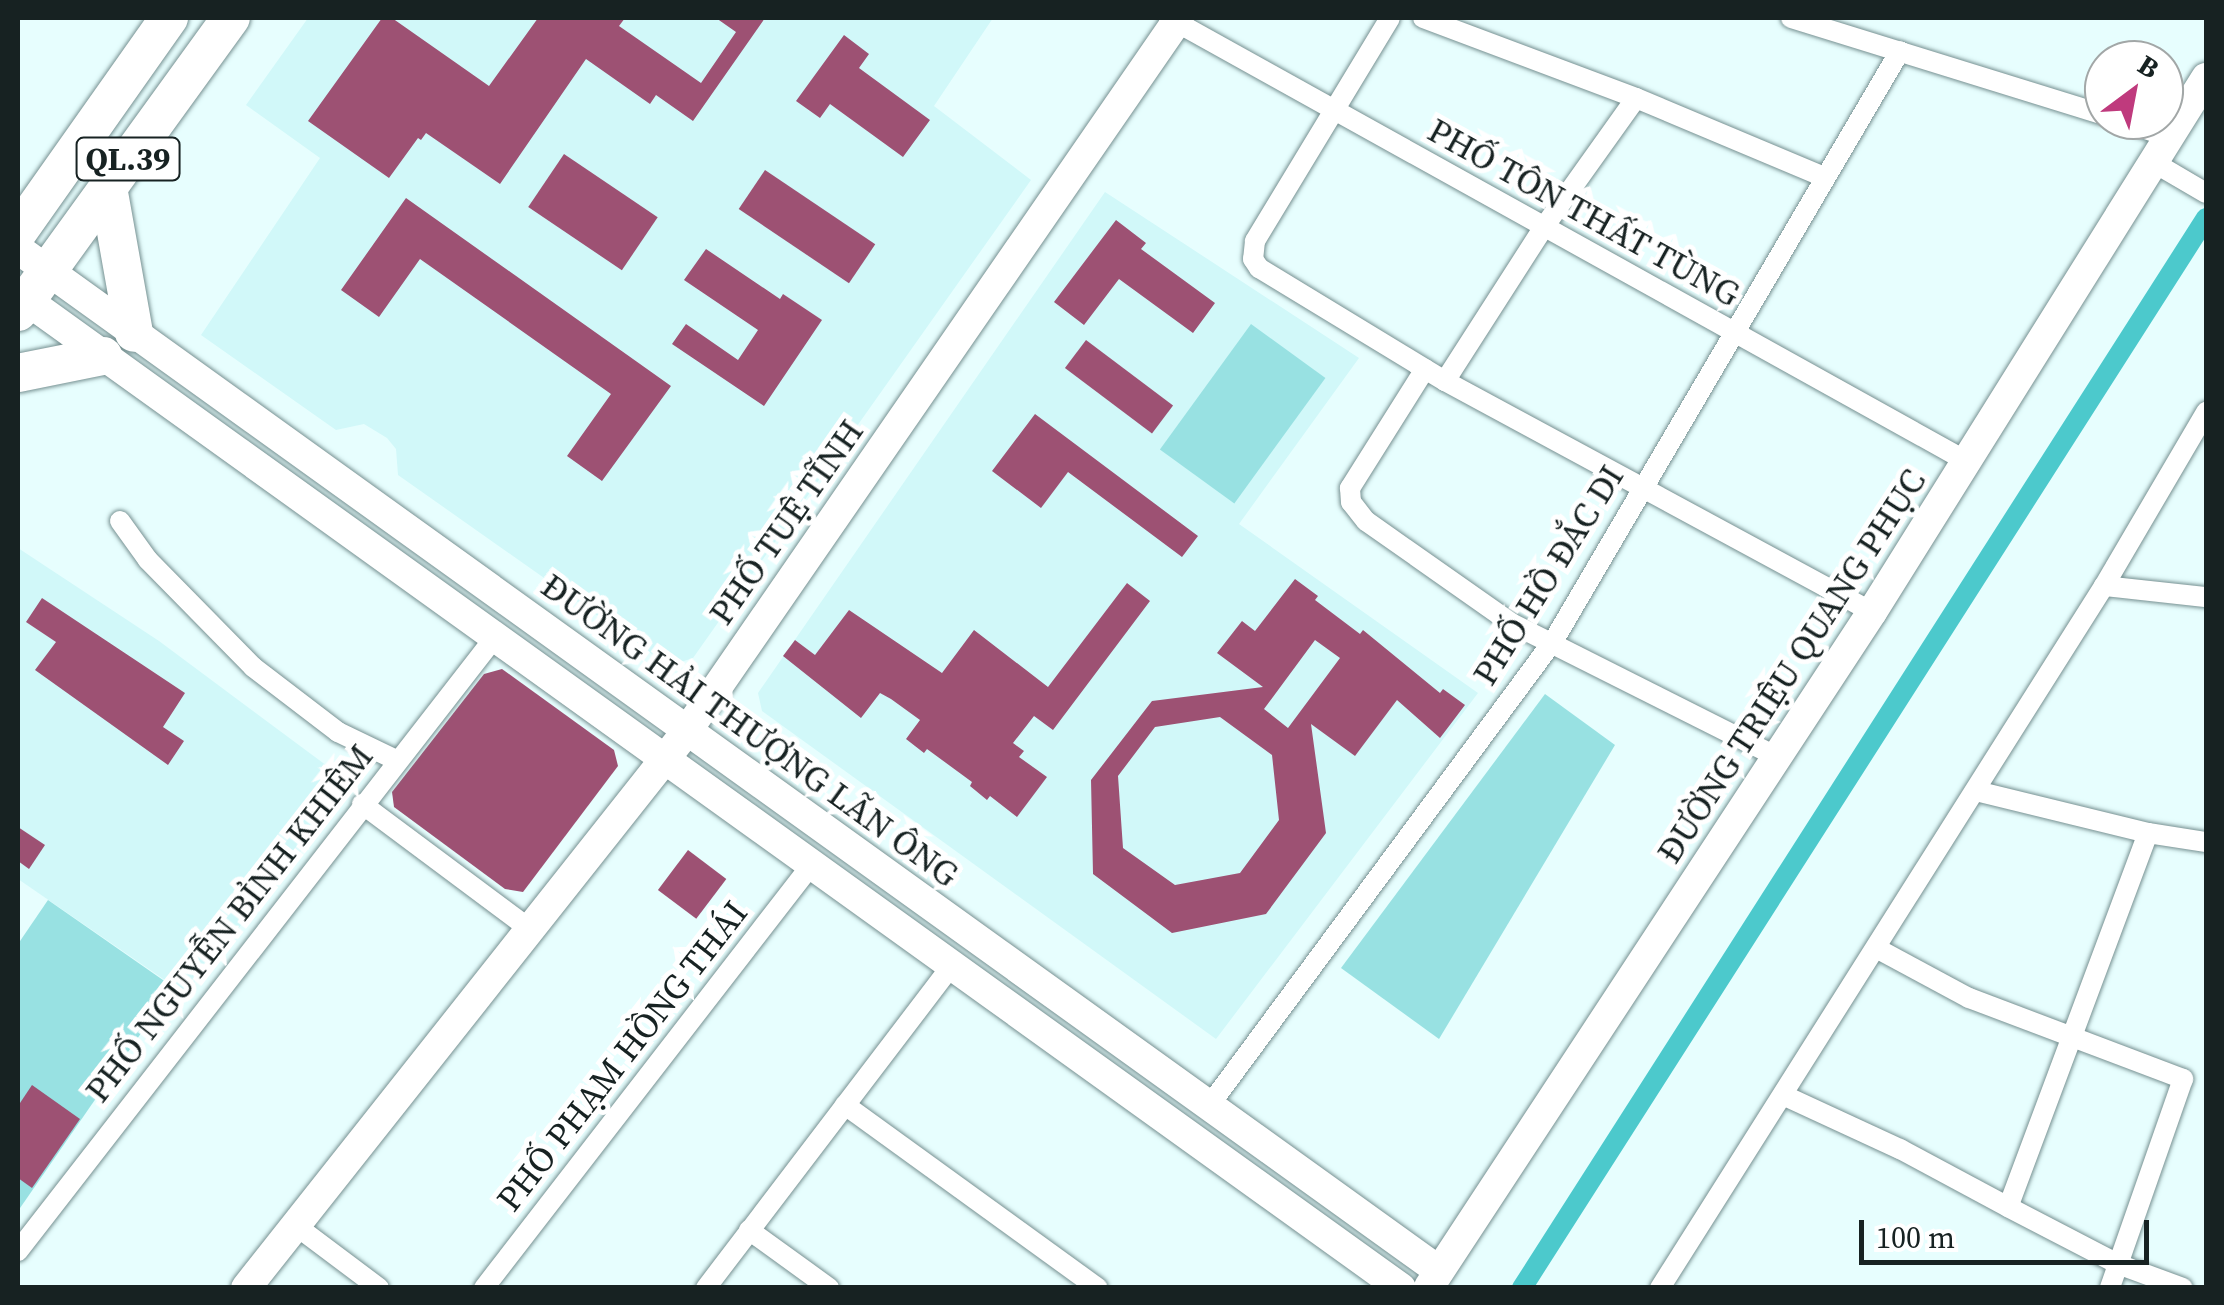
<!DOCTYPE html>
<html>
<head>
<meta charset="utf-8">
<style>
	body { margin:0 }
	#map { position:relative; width:2224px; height:1305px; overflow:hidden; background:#e7fefe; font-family:"Source Serif 4",serif }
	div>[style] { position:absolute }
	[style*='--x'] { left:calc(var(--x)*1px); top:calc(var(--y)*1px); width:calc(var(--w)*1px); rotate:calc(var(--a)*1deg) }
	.built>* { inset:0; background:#d1f8f9 }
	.green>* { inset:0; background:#98e1e2; transform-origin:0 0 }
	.canal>* { height:20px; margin:-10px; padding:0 10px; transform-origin:10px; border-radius:10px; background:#4cc9cc }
	.building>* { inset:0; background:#9d5173; transform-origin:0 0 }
	.roads { filter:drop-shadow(0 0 2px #769091) drop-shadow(0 0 2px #769091) }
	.street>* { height:20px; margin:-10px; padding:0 10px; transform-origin:10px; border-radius:10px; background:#fff }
	.secondary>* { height:30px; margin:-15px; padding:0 15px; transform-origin:15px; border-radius:15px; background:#fff }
	.highway>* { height:38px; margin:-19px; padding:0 19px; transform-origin:19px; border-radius:19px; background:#fff }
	span { translate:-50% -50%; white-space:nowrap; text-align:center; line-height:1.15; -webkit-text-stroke:10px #fff; paint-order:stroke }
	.shield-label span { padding:2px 8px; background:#fff; border:2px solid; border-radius:8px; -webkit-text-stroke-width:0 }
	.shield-label { font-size:32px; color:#172222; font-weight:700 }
	.street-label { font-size:35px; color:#172222 }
	.frame { position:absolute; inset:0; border:20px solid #172222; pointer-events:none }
	.north { position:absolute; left:2084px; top:40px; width:100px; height:100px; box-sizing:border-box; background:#fff; border:2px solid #a2a7a7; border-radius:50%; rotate:32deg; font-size:28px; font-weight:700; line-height:40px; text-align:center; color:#172222 }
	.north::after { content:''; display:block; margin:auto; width:35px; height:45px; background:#bf3a7d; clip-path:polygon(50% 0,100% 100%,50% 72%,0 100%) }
	.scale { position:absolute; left:1859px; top:1220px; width:290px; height:45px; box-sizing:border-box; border:5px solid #172222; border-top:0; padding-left:12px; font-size:30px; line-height:35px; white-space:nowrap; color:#172222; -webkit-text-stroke:8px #fff; paint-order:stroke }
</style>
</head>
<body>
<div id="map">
	<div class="built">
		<i style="clip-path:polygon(308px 18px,993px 18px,934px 106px,1031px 180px,693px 658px,669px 666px,398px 475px,396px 449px,387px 438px,364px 424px,336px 430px,201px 335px,320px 158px,246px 105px)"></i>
		<i style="clip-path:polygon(1105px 192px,1359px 358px,1239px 524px,1478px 693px,1216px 1039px,762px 711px,758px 693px)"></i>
		<i style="clip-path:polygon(18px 548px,159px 641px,354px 786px,185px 994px,18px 879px)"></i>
	</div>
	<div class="green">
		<i style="left:1251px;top:324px;width:92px;height:155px;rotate:36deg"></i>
		<i style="clip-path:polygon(1545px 694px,1615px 745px,1439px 1039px,1341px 968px)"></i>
		<i style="clip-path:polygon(48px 900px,173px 987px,18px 1211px,18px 944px)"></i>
	</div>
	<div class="canal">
		<i style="--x:1522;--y:1288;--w:1270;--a:-57.41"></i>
	</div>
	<div class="building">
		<i style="clip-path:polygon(382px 18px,392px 18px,489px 86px,538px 18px,625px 18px,619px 26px,701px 83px,736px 32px,716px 18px,765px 18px,693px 121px,656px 95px,650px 104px,586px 59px,500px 184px,426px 133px,421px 140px,418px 138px,389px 178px,308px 121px)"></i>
		<i style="clip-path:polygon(844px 35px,869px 54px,859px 68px,930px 120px,903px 157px,830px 104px,820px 118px,796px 101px)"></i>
		<i style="left:564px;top:154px;width:113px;height:64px;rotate:34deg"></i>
		<i style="left:765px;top:170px;width:133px;height:47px;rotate:34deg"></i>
		<i style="clip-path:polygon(406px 198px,671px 386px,602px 481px,567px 456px,611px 394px,420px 259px,379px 317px,341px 290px)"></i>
		<i style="clip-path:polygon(1116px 220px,1146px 243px,1141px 249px,1215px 303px,1193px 333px,1119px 279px,1084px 325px,1054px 302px)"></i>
		<i style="clip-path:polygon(706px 249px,780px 299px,783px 294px,822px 320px,764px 406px,672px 344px,686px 324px,738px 360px,758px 330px,684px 280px)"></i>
		<i style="left:1086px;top:340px;width:109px;height:35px;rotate:37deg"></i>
		<i style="clip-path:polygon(1035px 414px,1198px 536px,1182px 557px,1068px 472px,1041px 508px,992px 471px)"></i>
		<i style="clip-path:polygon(evenodd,1295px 579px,1318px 596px,1315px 600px,1360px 634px,1363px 630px,1440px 693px,1443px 689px,1465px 705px,1440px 738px,1397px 700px,1355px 756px,1311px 724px,1326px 833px,1266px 914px,1172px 933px,1093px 874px,1091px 780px,1152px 701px,1263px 687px,1217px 653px,1242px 621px,1255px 631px,1295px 579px,1315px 640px,1340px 658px,1288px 728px,1264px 709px,1315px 640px,1295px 579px,1220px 717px,1272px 755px,1279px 820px,1240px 873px,1175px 885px,1123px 848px,1118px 776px,1155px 727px,1220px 717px)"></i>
		<i style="clip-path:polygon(1127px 583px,1150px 601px,1053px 730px,1034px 716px,1013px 743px,1024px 751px,1019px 757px,1047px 777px,1017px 817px,990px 796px,987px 800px,970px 786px,972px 782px,927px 749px,924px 753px,906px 739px,920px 720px,891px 699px,880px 693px,861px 718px,783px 656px,795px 640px,815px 655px,849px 610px,942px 673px,974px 630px,1048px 687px)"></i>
		<i style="clip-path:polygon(42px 598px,185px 693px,163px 727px,184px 741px,168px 765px,35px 670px,56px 642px,26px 622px)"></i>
		<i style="clip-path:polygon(502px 669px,614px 750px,618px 766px,523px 892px,505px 889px,394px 807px,392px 792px,484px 674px)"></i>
		<i style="clip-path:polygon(18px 827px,45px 845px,29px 869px,18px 861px)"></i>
		<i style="left:688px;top:850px;width:48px;height:50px;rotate:37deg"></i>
		<i style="clip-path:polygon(32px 1085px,80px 1119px,32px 1188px,18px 1178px,18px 1106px)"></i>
	</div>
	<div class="roads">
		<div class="street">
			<i style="--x:1169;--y:18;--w:914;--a:29.06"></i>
			<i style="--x:1390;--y:18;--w:261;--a:121.2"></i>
			<i style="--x:1255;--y:241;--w:18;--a:96"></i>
			<i style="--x:1253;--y:259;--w:11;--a:56"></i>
			<i style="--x:1259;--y:268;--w:218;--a:31.3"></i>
			<i style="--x:1445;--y:381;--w:485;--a:28.4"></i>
			<i style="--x:1423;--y:18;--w:228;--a:20.6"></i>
			<i style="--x:1636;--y:98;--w:204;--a:22.8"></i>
			<i style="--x:1791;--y:18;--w:328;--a:17.2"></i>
			<i style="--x:2119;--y:120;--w:53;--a:18.8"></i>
			<i style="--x:2153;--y:162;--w:61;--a:30.3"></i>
			<i style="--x:1425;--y:369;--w:141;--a:122.2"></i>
			<i style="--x:1350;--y:488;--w:14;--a:86"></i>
			<i style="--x:1351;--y:502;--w:24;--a:52"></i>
			<i style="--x:1366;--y:521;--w:177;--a:35.1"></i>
			<i style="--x:1511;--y:623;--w:299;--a:26.7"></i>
			<i style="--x:1445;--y:381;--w:183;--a:-57.3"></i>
			<i style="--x:1544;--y:227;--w:158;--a:-54.5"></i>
			<i style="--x:120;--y:521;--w:48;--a:54.3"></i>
			<i style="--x:148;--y:560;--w:150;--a:45.5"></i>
			<i style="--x:253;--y:667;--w:107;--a:37.4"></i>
			<i style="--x:338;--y:732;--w:64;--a:25.8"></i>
			<i style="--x:2104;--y:586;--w:103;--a:6.2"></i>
			<i style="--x:1976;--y:791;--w:177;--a:13.7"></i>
			<i style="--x:2148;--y:833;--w:59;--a:8.8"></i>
			<i style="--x:362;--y:804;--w:209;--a:36.7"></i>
			<i style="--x:2148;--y:833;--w:399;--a:110.5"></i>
			<i style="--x:2008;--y:1207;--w:124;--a:27.4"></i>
			<i style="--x:2118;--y:1264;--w:69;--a:20.3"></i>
			<i style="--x:1876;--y:948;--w:106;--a:28.3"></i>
			<i style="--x:1969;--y:998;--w:229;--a:20.7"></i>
			<i style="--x:2183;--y:1079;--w:221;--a:109.3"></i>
			<i style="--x:1783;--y:1095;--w:129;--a:24.8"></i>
			<i style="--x:1900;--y:1149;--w:123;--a:28.2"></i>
			<i style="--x:845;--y:1105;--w:312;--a:35.9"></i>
			<i style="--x:1209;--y:1106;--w:580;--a:-53.49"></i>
			<i style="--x:1554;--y:640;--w:683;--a:-59.57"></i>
			<i style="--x:295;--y:1225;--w:105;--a:36.9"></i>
			<i style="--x:749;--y:1230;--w:99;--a:35.9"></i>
			<i style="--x:18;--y:1251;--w:778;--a:-52.16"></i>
			<i style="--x:484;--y:1288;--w:536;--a:-52.28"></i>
			<i style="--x:706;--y:1288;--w:406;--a:-52.7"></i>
			<i style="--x:1660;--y:1288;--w:831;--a:-57.69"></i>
			<i style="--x:2104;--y:586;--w:202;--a:-59.6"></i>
		</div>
		<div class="secondary">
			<i style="--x:18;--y:249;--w:1750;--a:35.72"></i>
			<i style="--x:18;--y:294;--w:1703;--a:35.71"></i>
			<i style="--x:1429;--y:1287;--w:807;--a:-56.72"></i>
			<i style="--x:1872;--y:612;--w:630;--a:-57.98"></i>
			<i style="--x:246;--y:1288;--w:710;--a:-51.63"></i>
			<i style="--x:687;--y:731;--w:866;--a:-55.39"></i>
		</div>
		<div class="highway">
			<i style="--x:108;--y:187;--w:148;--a:79.9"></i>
			<i style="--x:18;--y:232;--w:262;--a:-54.8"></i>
			<i style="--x:18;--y:312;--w:363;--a:-54.1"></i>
			<i style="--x:18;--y:373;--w:87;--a:-11.3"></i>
		</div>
	</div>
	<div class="shield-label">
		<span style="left:128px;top:159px">QL.39</span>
	</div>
	<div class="street-label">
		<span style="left:1584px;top:212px;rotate:29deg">PHỐ TÔN THẤT TÙNG</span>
		<span style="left:786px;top:522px;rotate:-55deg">PHỐ TUỆ TĨNH</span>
		<span style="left:1548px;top:575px;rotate:-58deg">PHỐ HỒ ĐẮC DI</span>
		<span style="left:1791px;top:666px;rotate:-57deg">ĐƯỜNG TRIỆU QUANG PHỤC</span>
		<span style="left:750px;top:730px;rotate:36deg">ĐƯỜNG HẢI THƯỢNG LÃN ÔNG</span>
		<span style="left:229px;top:923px;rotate:-52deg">PHỐ NGUYỄN BỈNH KHIÊM</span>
		<span style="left:622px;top:1056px;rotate:-52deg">PHỐ PHẠM HỒNG THÁI</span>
	</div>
	<div class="frame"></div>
	<div class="north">B</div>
	<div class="scale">100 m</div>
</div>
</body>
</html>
